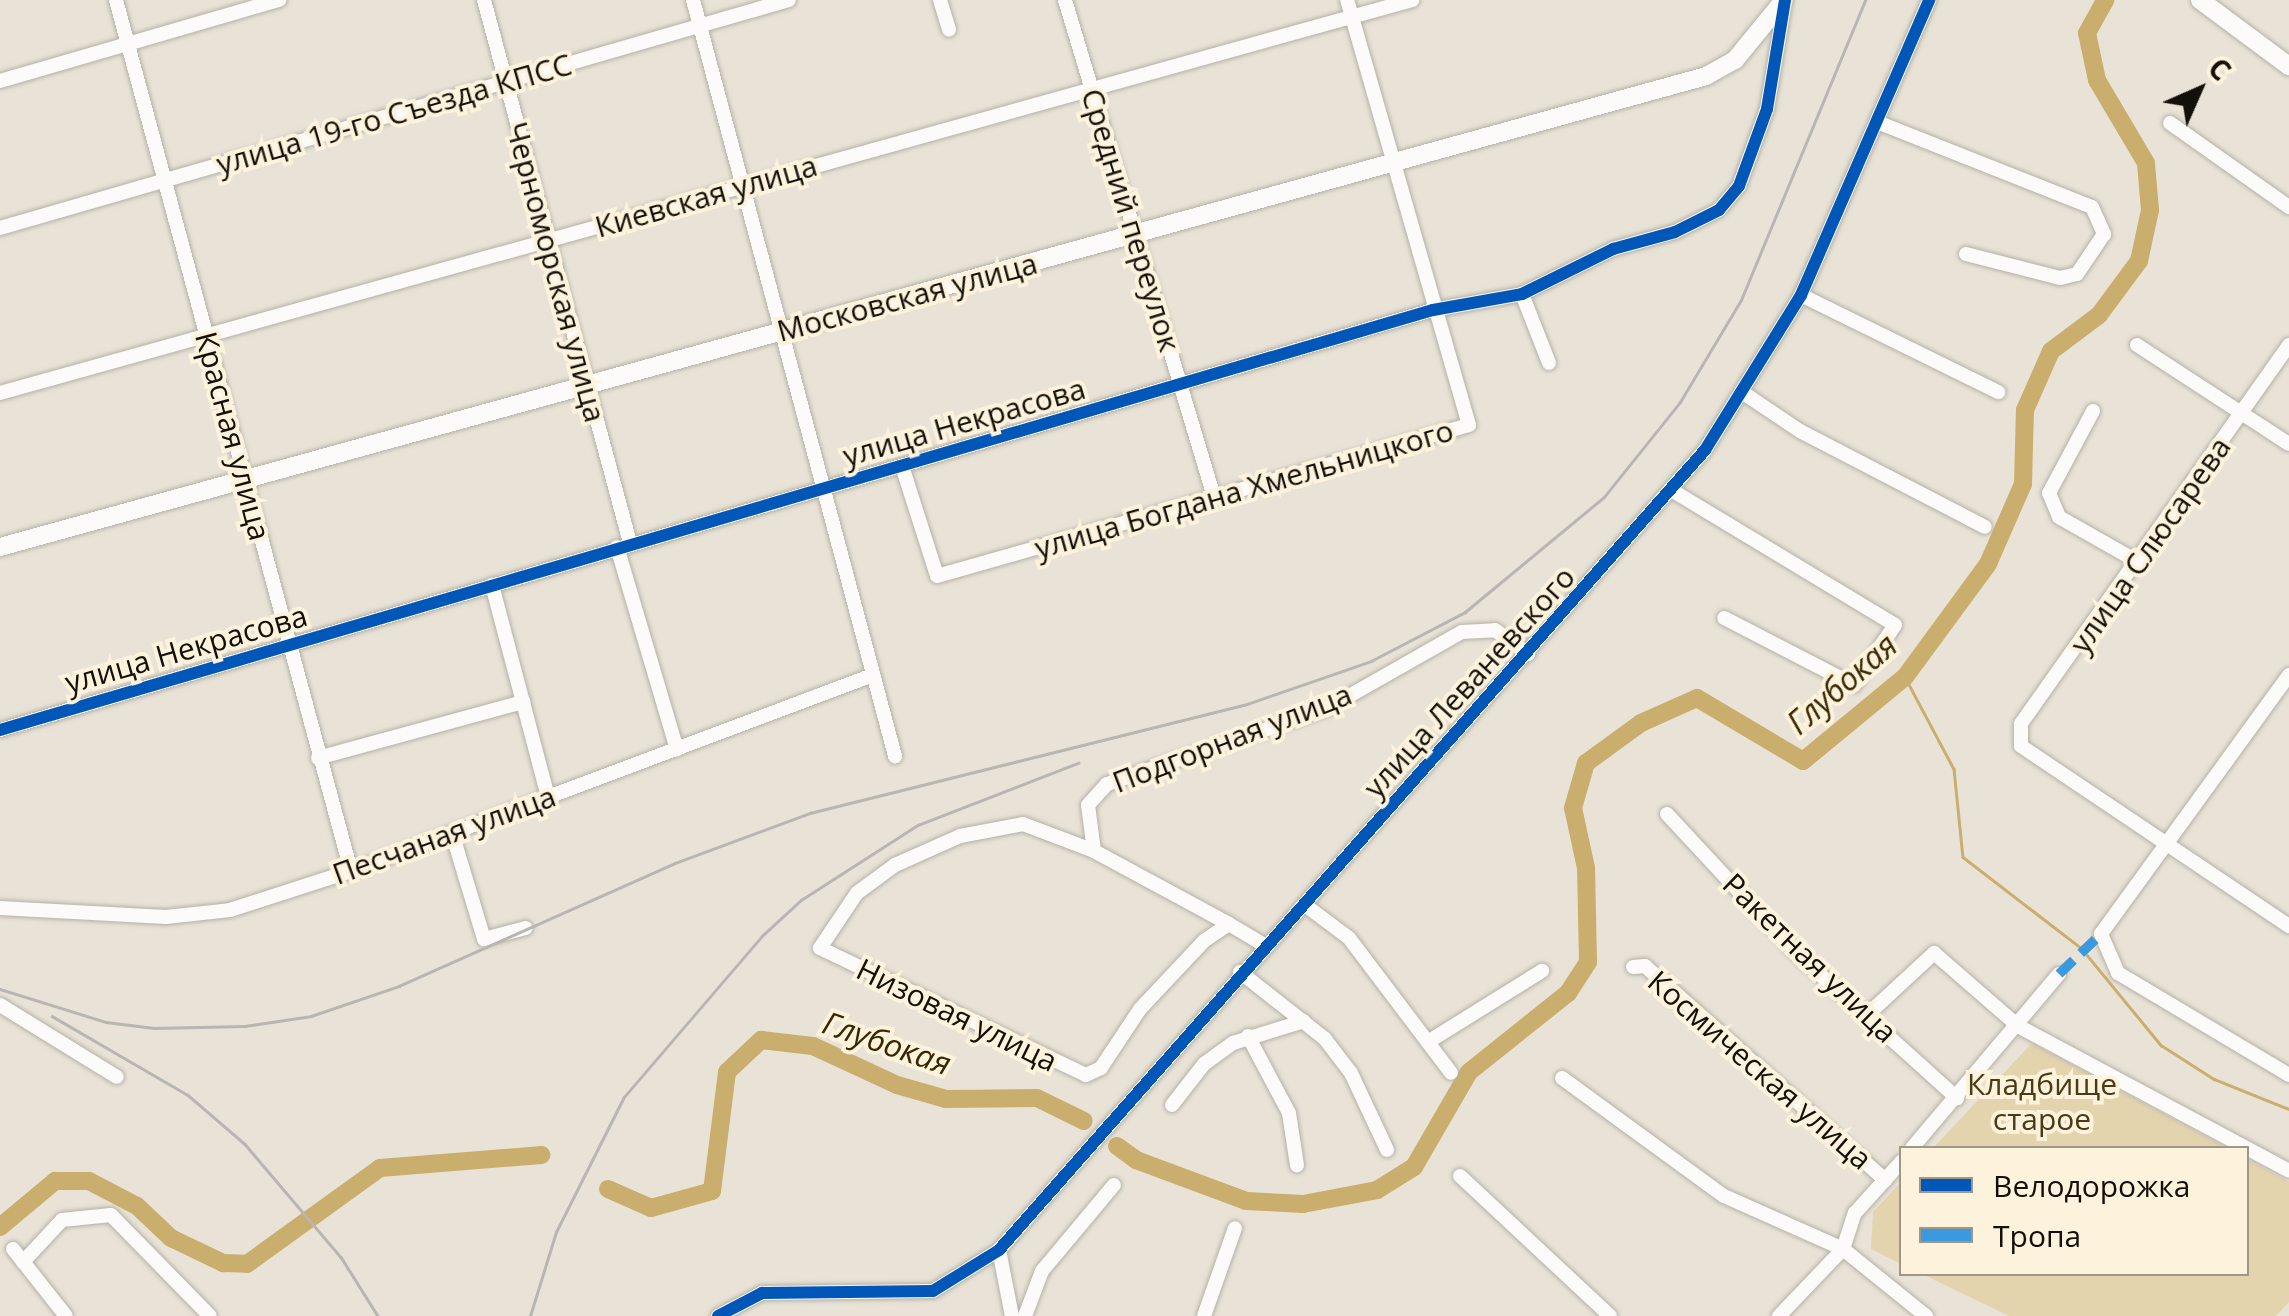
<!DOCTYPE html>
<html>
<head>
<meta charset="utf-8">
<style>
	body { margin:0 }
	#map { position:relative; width:2289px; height:1316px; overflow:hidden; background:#e9e3d7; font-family:"Open Sans",sans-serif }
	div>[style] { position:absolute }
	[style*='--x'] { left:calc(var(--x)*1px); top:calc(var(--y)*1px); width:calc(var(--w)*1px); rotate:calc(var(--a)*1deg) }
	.green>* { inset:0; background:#e4d4ae }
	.stream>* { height:2.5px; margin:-1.25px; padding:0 1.25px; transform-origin:1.25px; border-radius:1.25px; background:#caae6d }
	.river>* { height:18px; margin:-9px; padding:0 9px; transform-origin:9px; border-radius:9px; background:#caae6d }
	.roads { filter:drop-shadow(0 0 2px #b5b1a8) drop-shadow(0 0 2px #b5b1a8) }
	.minor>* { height:14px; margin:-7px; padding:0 7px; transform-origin:7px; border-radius:7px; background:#fcfbf9 }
	.major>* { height:18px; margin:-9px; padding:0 9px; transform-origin:9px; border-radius:9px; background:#fcfbf9 }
	.rail>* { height:2.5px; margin:-1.25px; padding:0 1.25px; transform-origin:1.25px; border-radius:1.25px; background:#b8b6b3 }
	.quiet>* { height:10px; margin-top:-5px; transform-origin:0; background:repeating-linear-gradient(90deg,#3b9add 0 20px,transparent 0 30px) }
	.cycleway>* { height:12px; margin:-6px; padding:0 6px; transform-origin:6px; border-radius:6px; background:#0057b8 }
	span { translate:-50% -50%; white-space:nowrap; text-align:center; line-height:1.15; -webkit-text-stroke:8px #fdf3dd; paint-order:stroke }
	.street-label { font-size:30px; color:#131009 }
	.park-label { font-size:30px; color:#4a3b15 }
	.water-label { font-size:32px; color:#372801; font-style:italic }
	.legend { position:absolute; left:1899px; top:1146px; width:350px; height:130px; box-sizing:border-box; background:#fdf3dd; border:2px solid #9f9888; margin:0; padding:12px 18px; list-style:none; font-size:30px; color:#131009 }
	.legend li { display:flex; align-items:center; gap:20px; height:50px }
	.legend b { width:50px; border:2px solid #9f9888 }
	.north { position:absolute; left:2149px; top:40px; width:100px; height:100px; -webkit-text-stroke:8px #fdf3dd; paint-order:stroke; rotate:45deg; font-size:28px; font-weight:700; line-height:40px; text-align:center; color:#131009 }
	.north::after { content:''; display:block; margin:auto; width:35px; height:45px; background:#131009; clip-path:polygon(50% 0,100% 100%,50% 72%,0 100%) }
</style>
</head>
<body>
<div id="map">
	<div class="green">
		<i style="clip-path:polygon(2032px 1043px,2227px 1148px,1933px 1148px)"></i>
		<i style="clip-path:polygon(2247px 1159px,2289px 1182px,2289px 1302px,2276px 1316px,2009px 1316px,1922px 1274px,2246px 1274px)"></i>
		<i style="clip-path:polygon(1901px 1182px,1901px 1264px,1871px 1249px,1873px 1212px)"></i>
	</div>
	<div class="stream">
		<i style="--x:1905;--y:677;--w:104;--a:62"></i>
		<i style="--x:1954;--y:769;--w:88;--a:84.2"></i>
		<i style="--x:1963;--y:857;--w:149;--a:37.6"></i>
		<i style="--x:2087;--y:955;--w:117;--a:50.6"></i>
		<i style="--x:2161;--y:1045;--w:63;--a:32.7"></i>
		<i style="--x:2214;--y:1079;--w:81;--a:21.8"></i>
	</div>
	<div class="river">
		<i style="--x:1117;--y:1146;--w:24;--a:36"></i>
		<i style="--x:1136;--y:1160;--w:117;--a:20.4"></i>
		<i style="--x:1246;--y:1201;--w:57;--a:3"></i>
		<i style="--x:1303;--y:1204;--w:75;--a:-10.7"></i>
		<i style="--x:1377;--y:1190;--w:44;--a:-31.9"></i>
		<i style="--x:1414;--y:1167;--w:110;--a:-59.9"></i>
		<i style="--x:1469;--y:1072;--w:127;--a:-38.6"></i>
		<i style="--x:1568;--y:993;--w:37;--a:-57"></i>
		<i style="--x:1588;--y:962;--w:94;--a:-91.2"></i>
		<i style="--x:1586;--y:868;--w:61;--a:-102.2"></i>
		<i style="--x:1573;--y:808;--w:47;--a:-73.9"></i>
		<i style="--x:1586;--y:763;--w:68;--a:-36"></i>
		<i style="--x:1641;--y:723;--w:61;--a:-24.1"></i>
		<i style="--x:1697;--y:698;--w:123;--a:30.7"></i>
		<i style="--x:1803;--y:761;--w:132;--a:-39.5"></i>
		<i style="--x:1905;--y:677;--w:140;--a:-53.7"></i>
		<i style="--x:1988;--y:564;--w:87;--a:-66.4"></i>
		<i style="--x:2023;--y:484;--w:74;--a:-88.5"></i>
		<i style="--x:2025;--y:410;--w:64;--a:-66.2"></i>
		<i style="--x:2051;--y:351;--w:60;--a:-36.9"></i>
		<i style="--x:2099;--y:315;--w:67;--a:-53.5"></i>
		<i style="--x:2139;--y:261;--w:52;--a:-77.8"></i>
		<i style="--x:2150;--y:210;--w:47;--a:-94.9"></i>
		<i style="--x:2146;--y:163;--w:96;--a:-120.6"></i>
		<i style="--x:2097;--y:80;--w:48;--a:-102"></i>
		<i style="--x:2087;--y:33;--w:38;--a:-61"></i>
		<i style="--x:608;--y:1189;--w:47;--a:23.8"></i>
		<i style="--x:651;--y:1208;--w:63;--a:-15.6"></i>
		<i style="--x:712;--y:1191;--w:120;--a:-82.8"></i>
		<i style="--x:727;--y:1072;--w:47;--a:-43.3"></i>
		<i style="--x:761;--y:1040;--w:52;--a:6.6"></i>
		<i style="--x:813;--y:1046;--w:93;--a:24.9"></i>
		<i style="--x:897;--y:1085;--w:51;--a:15.9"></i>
		<i style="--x:946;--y:1099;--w:91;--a:-0.6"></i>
		<i style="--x:1037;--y:1098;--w:52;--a:26.1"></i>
		<i style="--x:0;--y:1227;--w:72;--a:-39.9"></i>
		<i style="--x:55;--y:1181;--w:34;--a:0"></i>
		<i style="--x:89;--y:1181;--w:54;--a:27.5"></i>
		<i style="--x:137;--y:1206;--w:47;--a:43.3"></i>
		<i style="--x:171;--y:1238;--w:58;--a:25.7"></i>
		<i style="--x:223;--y:1263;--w:24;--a:2"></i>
		<i style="--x:247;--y:1264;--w:164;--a:-35.8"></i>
		<i style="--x:380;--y:1168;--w:162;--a:-4.6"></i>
	</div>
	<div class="roads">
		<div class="minor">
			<i style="--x:116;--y:0;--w:902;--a:74.9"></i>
			<i style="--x:484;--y:0;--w:562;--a:74.95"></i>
			<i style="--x:693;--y:0;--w:783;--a:75.04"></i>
			<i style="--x:940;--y:0;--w:31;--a:73"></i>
			<i style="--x:1065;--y:0;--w:519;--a:73.31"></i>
			<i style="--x:0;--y:81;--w:291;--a:-16.2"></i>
			<i style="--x:1877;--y:122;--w:231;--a:21.6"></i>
			<i style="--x:2092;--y:207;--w:30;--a:66"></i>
			<i style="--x:2104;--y:234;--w:48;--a:124"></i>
			<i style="--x:2077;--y:274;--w:17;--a:167"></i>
			<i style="--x:2060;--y:278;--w:97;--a:-165.7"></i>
			<i style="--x:2170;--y:123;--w:146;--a:35.2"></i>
			<i style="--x:0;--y:228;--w:821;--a:-16.12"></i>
			<i style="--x:1522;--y:294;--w:74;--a:68.6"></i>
			<i style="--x:1801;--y:295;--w:220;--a:26.2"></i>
			<i style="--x:2137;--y:345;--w:181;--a:33.1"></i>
			<i style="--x:2289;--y:345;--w:464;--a:125.3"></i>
			<i style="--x:2021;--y:724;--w:22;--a:90"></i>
			<i style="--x:2021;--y:746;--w:323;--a:33.9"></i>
			<i style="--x:1742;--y:392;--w:70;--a:33.9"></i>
			<i style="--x:1800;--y:431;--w:208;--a:27.4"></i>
			<i style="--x:0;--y:393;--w:1466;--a:-15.55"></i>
			<i style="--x:2093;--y:411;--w:93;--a:118.2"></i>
			<i style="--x:2049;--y:493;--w:26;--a:67"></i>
			<i style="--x:2059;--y:517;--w:93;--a:29.6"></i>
			<i style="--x:902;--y:466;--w:115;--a:72.3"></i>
			<i style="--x:937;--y:576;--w:553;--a:-15.85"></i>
			<i style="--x:1469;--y:425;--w:442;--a:-106"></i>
			<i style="--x:1673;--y:491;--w:259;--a:31.1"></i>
			<i style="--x:1895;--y:625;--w:73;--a:124.3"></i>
			<i style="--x:1854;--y:685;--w:146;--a:-152.7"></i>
			<i style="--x:617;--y:547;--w:211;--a:73.5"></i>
			<i style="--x:492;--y:585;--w:219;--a:75.2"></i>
			<i style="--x:2289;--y:675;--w:320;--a:126"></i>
			<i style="--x:2101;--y:934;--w:43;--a:66.4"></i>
			<i style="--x:2118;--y:973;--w:199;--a:30.8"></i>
			<i style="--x:0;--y:730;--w:1493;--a:-16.34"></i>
			<i style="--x:1433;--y:310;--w:90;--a:-10.2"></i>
			<i style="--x:1522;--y:294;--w:102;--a:-26.3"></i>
			<i style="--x:1613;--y:249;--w:64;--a:-15.3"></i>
			<i style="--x:1675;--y:232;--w:49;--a:-26.6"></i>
			<i style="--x:1719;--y:210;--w:31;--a:-50"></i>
			<i style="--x:1739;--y:186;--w:82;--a:-70"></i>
			<i style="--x:1767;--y:109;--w:109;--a:-80.5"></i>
			<i style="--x:318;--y:758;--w:213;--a:-15.3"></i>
			<i style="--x:1667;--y:814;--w:190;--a:47.1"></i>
			<i style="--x:1796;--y:953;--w:217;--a:42"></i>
			<i style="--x:452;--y:833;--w:111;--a:73.2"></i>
			<i style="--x:484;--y:939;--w:43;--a:-14.7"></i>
			<i style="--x:1094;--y:851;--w:46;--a:-97.4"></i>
			<i style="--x:1088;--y:805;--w:28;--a:-48"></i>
			<i style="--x:1107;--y:784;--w:234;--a:-19"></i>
			<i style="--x:1328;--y:708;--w:154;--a:-29.6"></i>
			<i style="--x:1462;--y:632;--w:33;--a:-3"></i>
			<i style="--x:1495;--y:630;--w:41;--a:36"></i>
			<i style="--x:1305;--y:905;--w:55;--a:36.9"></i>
			<i style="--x:1349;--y:938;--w:169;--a:52.9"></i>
			<i style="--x:0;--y:908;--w:166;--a:3.1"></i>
			<i style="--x:166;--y:917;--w:64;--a:-6.2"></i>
			<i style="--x:230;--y:910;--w:127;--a:-17.9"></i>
			<i style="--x:351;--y:871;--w:558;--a:-20.58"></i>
			<i style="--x:1229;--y:924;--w:30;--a:146"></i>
			<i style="--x:1204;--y:941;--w:93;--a:133.3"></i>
			<i style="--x:1140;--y:1009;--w:71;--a:123.5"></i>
			<i style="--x:1101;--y:1068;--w:17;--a:155"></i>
			<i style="--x:1086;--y:1075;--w:295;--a:-154.5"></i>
			<i style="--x:820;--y:948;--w:66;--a:-56.1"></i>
			<i style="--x:857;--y:893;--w:47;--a:-36.4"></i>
			<i style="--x:895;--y:865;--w:71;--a:-24"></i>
			<i style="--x:960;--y:836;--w:64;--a:-10.8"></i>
			<i style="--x:1023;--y:824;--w:76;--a:20.8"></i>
			<i style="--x:1094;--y:851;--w:153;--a:28.4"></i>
			<i style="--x:1229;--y:924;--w:41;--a:31"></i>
			<i style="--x:1633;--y:967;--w:12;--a:-5"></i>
			<i style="--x:1645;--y:966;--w:322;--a:41.7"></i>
			<i style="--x:1240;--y:972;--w:108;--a:38.2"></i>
			<i style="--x:1325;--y:1039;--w:43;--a:52.6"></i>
			<i style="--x:1351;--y:1073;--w:85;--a:64.9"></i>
			<i style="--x:0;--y:1005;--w:137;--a:31.6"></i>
			<i style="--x:1866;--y:1016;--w:93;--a:-42.8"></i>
			<i style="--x:1934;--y:953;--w:111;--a:41"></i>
			<i style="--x:2018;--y:1026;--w:307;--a:28.1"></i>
			<i style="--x:1248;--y:1036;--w:87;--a:62"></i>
			<i style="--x:1289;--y:1113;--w:53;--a:81.3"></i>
			<i style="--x:1431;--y:1040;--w:131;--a:-31.9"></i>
			<i style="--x:1562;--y:1078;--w:200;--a:36.1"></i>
			<i style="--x:1724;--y:1196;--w:130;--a:24"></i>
			<i style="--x:1843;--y:1249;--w:107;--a:38.9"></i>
			<i style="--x:1172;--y:1105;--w:52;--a:-52"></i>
			<i style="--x:1204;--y:1064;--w:36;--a:-36"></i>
			<i style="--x:1233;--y:1043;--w:74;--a:-17.2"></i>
			<i style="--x:1912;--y:1148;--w:228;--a:-49.8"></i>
			<i style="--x:1460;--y:1176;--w:205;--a:43"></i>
			<i style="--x:13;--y:1249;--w:85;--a:51.7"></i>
			<i style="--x:999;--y:1250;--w:67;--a:78.9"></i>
			<i style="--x:23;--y:1262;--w:57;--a:-47.1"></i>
			<i style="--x:62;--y:1220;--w:49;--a:-5.8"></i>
			<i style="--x:111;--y:1215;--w:141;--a:45.6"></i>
			<i style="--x:718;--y:1316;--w:50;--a:-27.6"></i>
			<i style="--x:762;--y:1293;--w:171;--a:-0.7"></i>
			<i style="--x:933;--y:1291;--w:78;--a:-31.8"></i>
			<i style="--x:999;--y:1250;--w:1067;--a:-48.57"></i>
			<i style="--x:1705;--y:450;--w:182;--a:-58.2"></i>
			<i style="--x:1801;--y:295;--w:322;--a:-66.5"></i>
			<i style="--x:1025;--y:1316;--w:48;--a:-69.3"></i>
			<i style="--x:1042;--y:1271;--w:112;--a:-50.1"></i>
			<i style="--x:1204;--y:1316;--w:93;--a:-70.6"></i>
			<i style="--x:1779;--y:1316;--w:93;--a:-46.3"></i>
			<i style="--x:1843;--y:1249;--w:38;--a:-72"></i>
			<i style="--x:1855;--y:1213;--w:70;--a:-47.9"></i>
		</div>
		<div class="major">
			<i style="--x:2200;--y:0;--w:111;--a:36.6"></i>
			<i style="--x:0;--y:547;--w:1770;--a:-15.43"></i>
			<i style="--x:1706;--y:76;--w:33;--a:-29"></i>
			<i style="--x:1735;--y:60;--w:77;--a:-50.8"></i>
		</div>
	</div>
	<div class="rail">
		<i style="--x:0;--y:989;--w:111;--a:17.3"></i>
		<i style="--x:106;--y:1022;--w:48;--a:7.1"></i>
		<i style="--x:154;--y:1028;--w:91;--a:-1.3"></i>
		<i style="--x:245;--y:1026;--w:67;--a:-8.6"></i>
		<i style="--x:311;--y:1016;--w:93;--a:-18.8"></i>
		<i style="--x:399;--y:986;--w:302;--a:-24"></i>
		<i style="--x:675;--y:863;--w:144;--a:-20.3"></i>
		<i style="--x:810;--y:813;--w:450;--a:-14"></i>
		<i style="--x:1247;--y:704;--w:131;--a:-19.1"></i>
		<i style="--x:1371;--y:661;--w:106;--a:-27.5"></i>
		<i style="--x:1465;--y:612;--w:180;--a:-39.6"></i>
		<i style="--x:1604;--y:497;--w:122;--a:-51.3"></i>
		<i style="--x:1680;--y:402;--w:119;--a:-59.1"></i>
		<i style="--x:1741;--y:300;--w:325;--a:-67.5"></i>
		<i style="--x:52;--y:1016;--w:157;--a:30.2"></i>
		<i style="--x:188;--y:1095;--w:75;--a:40.7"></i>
		<i style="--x:245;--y:1144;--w:148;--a:49.7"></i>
		<i style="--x:341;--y:1257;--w:70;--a:57.9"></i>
		<i style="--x:530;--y:1316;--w:88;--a:-72.8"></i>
		<i style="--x:556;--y:1232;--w:151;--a:-63.3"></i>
		<i style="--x:624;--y:1097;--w:213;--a:-49.4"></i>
		<i style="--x:763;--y:935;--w:52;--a:-42.6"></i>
		<i style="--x:801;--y:900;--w:139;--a:-32.7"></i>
		<i style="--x:918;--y:825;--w:172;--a:-21.2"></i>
	</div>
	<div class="quiet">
		<i style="--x:2059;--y:974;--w:58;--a:-43.6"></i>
	</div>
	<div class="cycleway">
		<i style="--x:0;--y:730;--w:1493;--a:-16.34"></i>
		<i style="--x:1433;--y:310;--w:90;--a:-10.2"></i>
		<i style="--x:1522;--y:294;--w:102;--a:-26.3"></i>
		<i style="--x:1613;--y:249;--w:64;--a:-15.3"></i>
		<i style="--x:1675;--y:232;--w:49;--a:-26.6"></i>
		<i style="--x:1719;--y:210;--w:31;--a:-50"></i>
		<i style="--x:1739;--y:186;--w:82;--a:-70"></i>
		<i style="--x:1767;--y:109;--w:110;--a:-80.6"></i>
		<i style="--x:718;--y:1316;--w:50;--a:-27.6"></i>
		<i style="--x:762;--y:1293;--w:171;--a:-0.7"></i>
		<i style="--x:933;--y:1291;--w:78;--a:-31.8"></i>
		<i style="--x:999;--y:1250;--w:1067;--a:-48.57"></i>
		<i style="--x:1705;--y:450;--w:182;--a:-58.2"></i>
		<i style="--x:1801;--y:295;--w:322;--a:-66.5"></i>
	</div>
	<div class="street-label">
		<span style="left:394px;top:114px;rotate:-16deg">улица 19-го Съезда КПСС</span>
		<span style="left:706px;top:196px;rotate:-16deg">Киевская улица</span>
		<span style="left:1131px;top:220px;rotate:73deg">Средний переулок</span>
		<span style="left:556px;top:272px;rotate:75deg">Черноморская улица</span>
		<span style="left:907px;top:297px;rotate:-15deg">Московская улица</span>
		<span style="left:964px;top:422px;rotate:-16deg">улица Некрасова</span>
		<span style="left:233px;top:436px;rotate:75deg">Красная улица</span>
		<span style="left:1244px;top:489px;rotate:-16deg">улица Богдана Хмельницкого</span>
		<span style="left:2150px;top:545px;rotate:-55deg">улица Слюсарева</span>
		<span style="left:186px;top:649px;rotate:-16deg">улица Некрасова</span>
		<span style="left:1469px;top:682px;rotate:-48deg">улица Леваневского</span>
		<span style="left:1232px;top:738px;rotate:-21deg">Подгорная улица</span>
		<span style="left:444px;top:835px;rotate:-20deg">Песчаная улица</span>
		<span style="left:1810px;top:958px;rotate:44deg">Ракетная улица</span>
		<span style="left:957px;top:1015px;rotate:26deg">Низовая улица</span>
		<span style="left:1760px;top:1070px;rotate:41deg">Космическая улица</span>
	</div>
	<div class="park-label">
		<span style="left:2042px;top:1101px">Кладбище<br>старое</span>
	</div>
	<div class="water-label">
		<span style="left:1842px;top:684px;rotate:-41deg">Глубокая</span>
		<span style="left:887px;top:1043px;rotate:19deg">Глубокая</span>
	</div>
	<ul class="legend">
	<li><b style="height:12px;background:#0057b8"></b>Велодорожка</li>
	<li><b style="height:12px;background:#3b9add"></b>Тропа</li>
	</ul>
	<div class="north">С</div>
</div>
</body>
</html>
